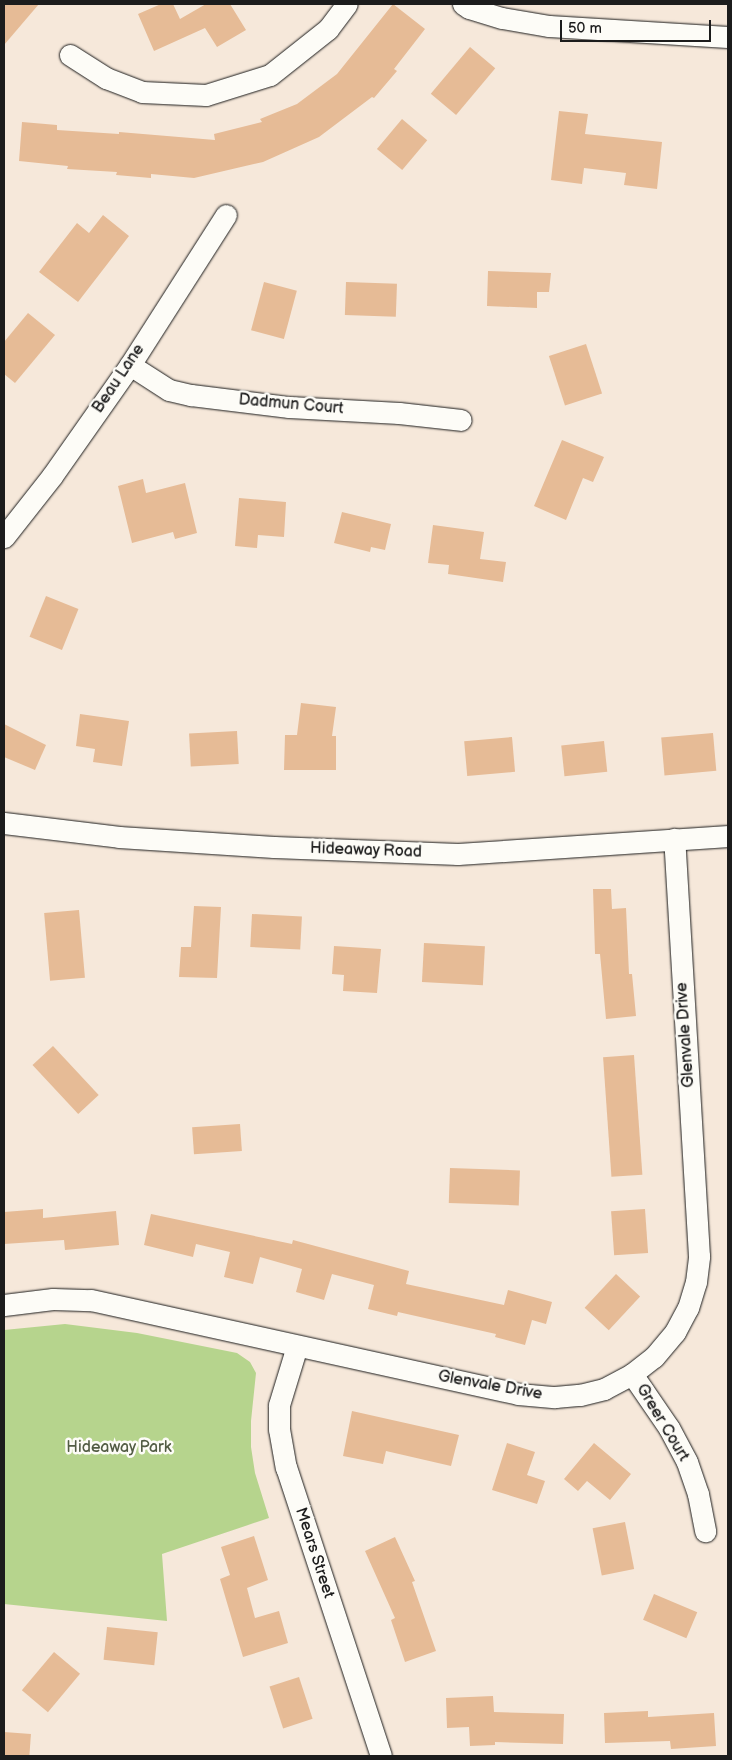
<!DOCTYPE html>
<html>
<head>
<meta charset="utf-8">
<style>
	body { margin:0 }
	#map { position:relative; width:732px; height:1760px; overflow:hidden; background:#f6e8da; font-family:"Balsamiq Sans",sans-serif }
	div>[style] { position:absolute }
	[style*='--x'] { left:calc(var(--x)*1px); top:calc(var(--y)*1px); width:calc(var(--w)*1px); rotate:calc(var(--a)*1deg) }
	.green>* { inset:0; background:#b6d48d }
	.building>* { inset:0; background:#e6bb96; transform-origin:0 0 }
	.roads { filter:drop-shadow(0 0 1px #1c1c1c) drop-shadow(0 0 1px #1c1c1c) }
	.minor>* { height:21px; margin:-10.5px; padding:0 10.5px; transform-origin:10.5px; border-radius:10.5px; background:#fdfcf7 }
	span { translate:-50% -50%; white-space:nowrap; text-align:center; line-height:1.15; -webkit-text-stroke:5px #fdfcf7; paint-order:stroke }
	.street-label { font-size:16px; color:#1c1c1c }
	.park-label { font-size:16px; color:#525c44 }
	.frame { position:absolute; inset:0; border:5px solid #1c1c1c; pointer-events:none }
	.scale { position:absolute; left:560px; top:20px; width:151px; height:22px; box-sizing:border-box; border:2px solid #1c1c1c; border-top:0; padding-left:6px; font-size:15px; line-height:18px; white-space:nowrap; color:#1c1c1c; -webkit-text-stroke:4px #fdfcf7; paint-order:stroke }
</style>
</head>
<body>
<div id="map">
	<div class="green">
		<i style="clip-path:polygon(65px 1324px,137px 1333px,237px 1353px,250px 1362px,256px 1373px,251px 1421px,251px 1447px,255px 1473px,269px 1518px,162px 1554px,167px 1621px,4px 1604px,4px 1330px)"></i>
	</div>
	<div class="building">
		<i style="clip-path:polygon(4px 4px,39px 4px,4px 45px)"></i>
		<i style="clip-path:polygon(161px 4px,173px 4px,180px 19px,206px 4px,230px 4px,246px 30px,217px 47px,205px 28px,154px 51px,138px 14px)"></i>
		<i style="clip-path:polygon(393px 4px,425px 29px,394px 69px,397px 71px,374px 98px,372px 97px,319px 137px,263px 162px,194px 178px,151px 174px,151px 178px,116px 175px,117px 172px,67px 169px,68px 166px,19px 161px,22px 122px,57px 125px,57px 130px,119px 134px,119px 132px,215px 140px,214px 134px,262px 122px,260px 119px,297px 104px,337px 74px)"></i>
		<i style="left:470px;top:47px;width:33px;height:61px;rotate:40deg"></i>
		<i style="clip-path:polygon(559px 111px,588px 114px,585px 134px,662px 142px,657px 189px,624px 185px,626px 173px,584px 168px,582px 184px,551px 180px)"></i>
		<i style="left:402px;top:119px;width:33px;height:39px;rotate:40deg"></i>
		<i style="clip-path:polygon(103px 215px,129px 236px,78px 302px,39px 272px,77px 223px,89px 233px)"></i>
		<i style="clip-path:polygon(488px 271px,551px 273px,549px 292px,537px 292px,537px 308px,487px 306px)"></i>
		<i style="left:264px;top:282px;width:34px;height:50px;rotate:15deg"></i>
		<i style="left:346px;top:282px;width:51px;height:33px;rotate:2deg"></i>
		<i style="clip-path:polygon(28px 313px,55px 335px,15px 383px,4px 374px,4px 342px)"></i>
		<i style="left:586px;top:344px;width:52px;height:39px;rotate:72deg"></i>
		<i style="clip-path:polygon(562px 440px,604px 457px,593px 482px,583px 478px,566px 520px,534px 506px)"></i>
		<i style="clip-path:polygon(143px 479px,146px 493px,185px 483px,197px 533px,175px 539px,173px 532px,132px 543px,118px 486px)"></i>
		<i style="clip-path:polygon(239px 498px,286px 502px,284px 537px,258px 535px,257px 548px,235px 546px)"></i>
		<i style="clip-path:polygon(342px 512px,391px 524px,385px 550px,371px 547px,370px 552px,334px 543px)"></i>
		<i style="clip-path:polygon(433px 525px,484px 532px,480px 559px,506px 562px,503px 582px,448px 574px,449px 565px,428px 563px)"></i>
		<i style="left:46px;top:596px;width:35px;height:44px;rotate:22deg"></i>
		<i style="clip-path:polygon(301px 703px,336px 707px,332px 736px,336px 736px,336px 770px,284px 770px,285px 735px,297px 735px)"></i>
		<i style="clip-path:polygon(80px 714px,129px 721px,122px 766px,93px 762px,95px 749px,76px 746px)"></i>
		<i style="clip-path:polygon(4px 724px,46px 745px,35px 770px,4px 757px)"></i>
		<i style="left:237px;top:731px;width:33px;height:48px;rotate:87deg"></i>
		<i style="left:713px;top:733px;width:38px;height:52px;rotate:85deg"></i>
		<i style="left:512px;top:737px;width:35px;height:48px;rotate:85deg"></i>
		<i style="left:604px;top:741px;width:31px;height:43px;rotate:84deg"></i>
		<i style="clip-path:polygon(593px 889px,611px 889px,612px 909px,626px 908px,629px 974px,632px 974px,636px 1016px,606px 1019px,600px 954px,595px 954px)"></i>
		<i style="clip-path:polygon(194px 906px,221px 907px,217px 978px,179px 977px,181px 947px,191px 947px)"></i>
		<i style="left:79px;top:910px;width:68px;height:35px;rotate:85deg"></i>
		<i style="left:252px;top:914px;width:50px;height:33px;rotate:3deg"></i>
		<i style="left:424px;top:943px;width:61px;height:39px;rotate:3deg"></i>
		<i style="clip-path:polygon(334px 946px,381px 949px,377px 993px,343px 991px,344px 975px,332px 974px)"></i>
		<i style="left:53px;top:1046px;width:67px;height:28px;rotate:47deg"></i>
		<i style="left:634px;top:1055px;width:120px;height:31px;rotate:86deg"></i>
		<i style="left:240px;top:1124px;width:27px;height:48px;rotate:86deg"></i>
		<i style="left:450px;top:1168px;width:70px;height:35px;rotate:2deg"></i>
		<i style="clip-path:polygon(43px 1209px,43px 1218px,116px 1211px,119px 1245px,65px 1250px,64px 1240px,4px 1244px,4px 1212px)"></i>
		<i style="left:645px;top:1209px;width:44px;height:34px;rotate:86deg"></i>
		<i style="clip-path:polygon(151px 1214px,292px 1244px,293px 1240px,409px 1271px,406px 1284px,504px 1305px,508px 1290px,552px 1302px,546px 1324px,532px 1320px,525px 1345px,495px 1337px,496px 1334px,398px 1312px,397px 1316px,368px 1309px,374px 1285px,332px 1274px,324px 1300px,296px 1292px,302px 1269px,260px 1257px,253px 1284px,224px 1277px,230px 1252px,196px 1244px,193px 1257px,144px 1245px)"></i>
		<i style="left:616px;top:1274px;width:33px;height:46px;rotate:43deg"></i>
		<i style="clip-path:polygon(352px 1411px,459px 1435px,451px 1466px,386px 1451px,383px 1464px,343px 1456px)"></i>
		<i style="clip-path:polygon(507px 1443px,535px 1452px,527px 1475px,545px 1481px,537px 1504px,492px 1490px)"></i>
		<i style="clip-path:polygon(594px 1443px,631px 1474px,610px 1500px,587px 1481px,578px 1491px,564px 1479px)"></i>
		<i style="left:625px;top:1522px;width:48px;height:33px;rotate:79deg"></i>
		<i style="clip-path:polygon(254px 1536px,268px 1580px,247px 1588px,255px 1618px,279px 1611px,288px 1643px,243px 1657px,220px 1579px,230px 1575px,221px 1547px)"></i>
		<i style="clip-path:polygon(395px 1537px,415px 1581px,412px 1582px,436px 1651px,405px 1662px,391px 1620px,395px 1618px,365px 1551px)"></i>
		<i style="left:654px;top:1594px;width:47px;height:28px;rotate:23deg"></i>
		<i style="left:107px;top:1627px;width:51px;height:33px;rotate:6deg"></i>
		<i style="left:54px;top:1652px;width:34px;height:50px;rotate:40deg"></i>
		<i style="left:299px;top:1677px;width:44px;height:31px;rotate:72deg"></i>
		<i style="clip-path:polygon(493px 1696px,494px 1712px,564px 1714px,563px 1744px,495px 1742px,495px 1745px,470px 1746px,469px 1727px,447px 1728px,446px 1698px)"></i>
		<i style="clip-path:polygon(648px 1711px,648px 1717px,714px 1713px,716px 1746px,671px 1749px,670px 1741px,605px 1743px,604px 1713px)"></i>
		<i style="left:4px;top:1732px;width:27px;height:24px;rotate:4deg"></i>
	</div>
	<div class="roads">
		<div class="minor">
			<i style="--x:463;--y:4;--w:7;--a:34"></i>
			<i style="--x:469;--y:8;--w:34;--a:17"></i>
			<i style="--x:502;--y:18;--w:48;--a:9.7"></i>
			<i style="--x:549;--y:26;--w:179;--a:3.5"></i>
			<i style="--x:70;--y:55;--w:43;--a:32.6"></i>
			<i style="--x:106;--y:78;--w:39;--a:21"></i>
			<i style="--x:142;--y:92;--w:64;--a:2.7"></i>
			<i style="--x:206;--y:95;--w:67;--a:-17.4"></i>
			<i style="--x:270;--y:75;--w:74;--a:-38.4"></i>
			<i style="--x:328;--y:29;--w:31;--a:-53"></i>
			<i style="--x:130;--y:365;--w:46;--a:32.7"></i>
			<i style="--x:169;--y:390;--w:23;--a:13"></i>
			<i style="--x:191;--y:395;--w:99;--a:7"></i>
			<i style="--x:289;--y:407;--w:110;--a:3.1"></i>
			<i style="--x:399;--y:413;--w:62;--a:6.4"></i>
			<i style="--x:4;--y:537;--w:78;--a:-51.8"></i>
			<i style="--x:52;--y:476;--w:136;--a:-54.9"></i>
			<i style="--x:130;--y:365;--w:178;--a:-57.4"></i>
			<i style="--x:4;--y:823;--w:116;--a:6.9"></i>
			<i style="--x:119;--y:837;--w:155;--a:3.7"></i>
			<i style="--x:274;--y:847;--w:184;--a:2.2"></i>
			<i style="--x:458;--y:854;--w:271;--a:-3.8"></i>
			<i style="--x:4;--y:1305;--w:49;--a:-7"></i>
			<i style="--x:53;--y:1299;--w:38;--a:2"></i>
			<i style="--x:91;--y:1300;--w:437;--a:12.4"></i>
			<i style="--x:518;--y:1394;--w:37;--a:5"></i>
			<i style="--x:555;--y:1397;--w:25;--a:-5"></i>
			<i style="--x:580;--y:1395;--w:25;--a:-14"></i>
			<i style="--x:604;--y:1389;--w:32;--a:-28"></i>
			<i style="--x:632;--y:1374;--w:28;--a:-38"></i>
			<i style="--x:654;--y:1357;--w:33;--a:-50"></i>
			<i style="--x:675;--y:1332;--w:27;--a:-62"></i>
			<i style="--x:688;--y:1308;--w:27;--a:-73"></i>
			<i style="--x:696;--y:1282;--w:26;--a:-83"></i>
			<i style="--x:699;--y:1256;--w:418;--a:-93.4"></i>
			<i style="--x:297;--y:1346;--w:62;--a:107"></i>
			<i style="--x:279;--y:1405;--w:24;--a:90"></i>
			<i style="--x:279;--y:1429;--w:39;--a:80"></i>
			<i style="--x:286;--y:1467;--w:304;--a:71.8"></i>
			<i style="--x:632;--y:1374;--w:65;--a:55.6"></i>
			<i style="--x:669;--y:1428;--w:38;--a:62"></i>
			<i style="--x:687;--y:1462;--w:34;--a:71"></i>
			<i style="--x:698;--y:1494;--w:38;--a:79"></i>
		</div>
	</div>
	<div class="street-label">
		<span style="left:119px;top:379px;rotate:-56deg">Beau Lane</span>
		<span style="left:291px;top:405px;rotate:5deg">Dadmun Court</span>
		<span style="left:366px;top:851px;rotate:2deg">Hideaway Road</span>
		<span style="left:686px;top:1035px;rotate:-94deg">Glenvale Drive</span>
		<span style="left:490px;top:1386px;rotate:10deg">Glenvale Drive</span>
		<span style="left:662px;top:1423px;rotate:59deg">Greer Court</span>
		<span style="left:314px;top:1553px;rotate:72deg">Mears Street</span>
	</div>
	<div class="park-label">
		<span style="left:119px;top:1448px">Hideaway Park</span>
	</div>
	<div class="frame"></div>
	<div class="scale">50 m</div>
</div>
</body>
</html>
